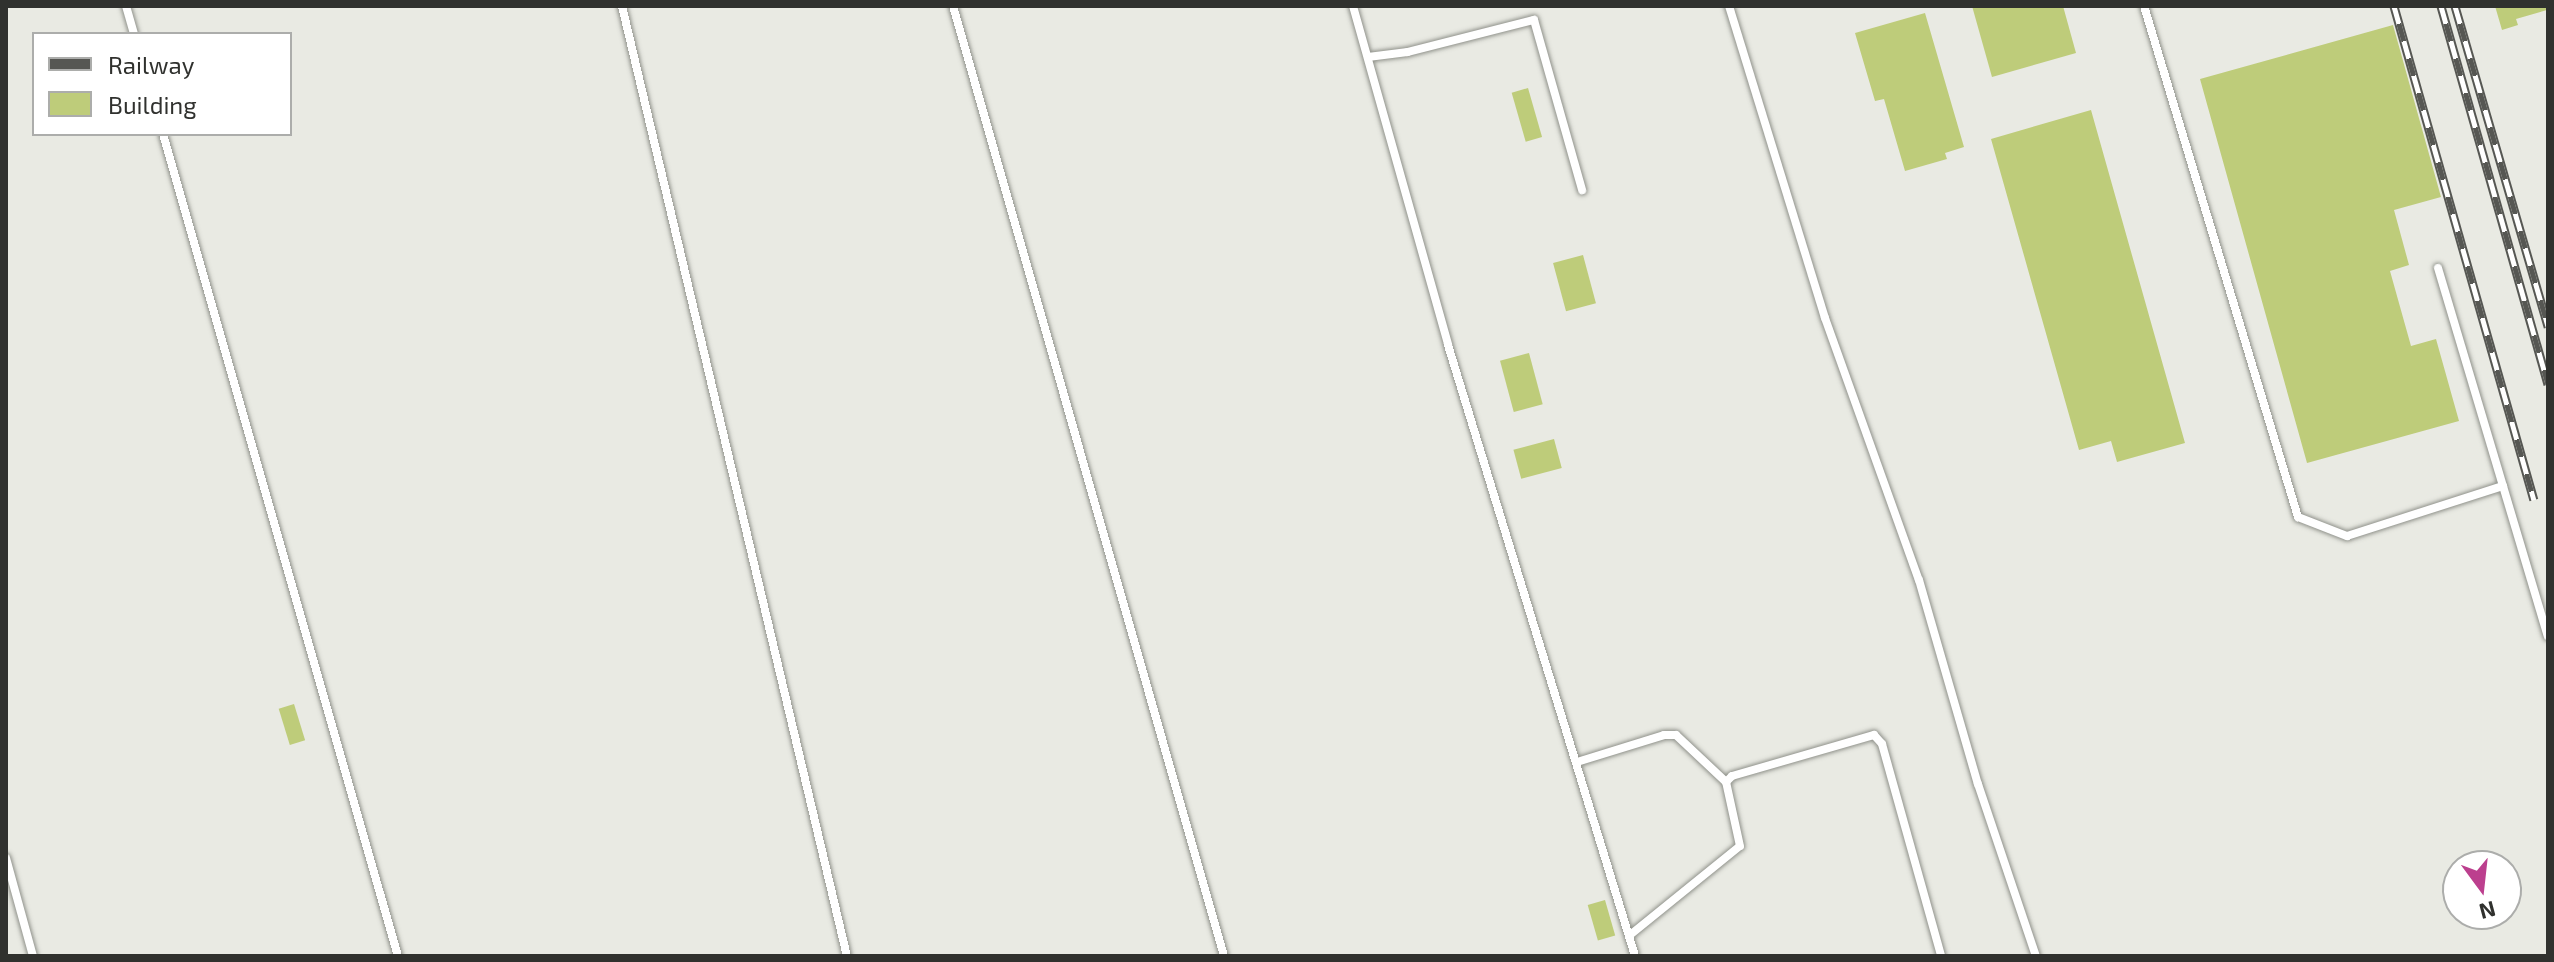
<!DOCTYPE html>
<html>
<head>
<meta charset="utf-8">
<style>
	body { margin:0 }
	#map { position:relative; width:2554px; height:962px; overflow:hidden; background:#e9eae3; font-family:"Exo 2",sans-serif }
	div>[style] { position:absolute }
	[style*='--x'] { left:calc(var(--x)*1px); top:calc(var(--y)*1px); width:calc(var(--w)*1px); rotate:calc(var(--a)*1deg) }
	.building>* { inset:0; background:#becc7a; transform-origin:0 0 }
	.roads { filter:drop-shadow(0 0 2px #90928b) drop-shadow(0 0 2px #90928b) }
	.service>* { height:8px; margin:-4px; padding:0 4px; transform-origin:4px; border-radius:4px; background:#fff }
	.rail>* { height:9px; margin-top:-4.5px; transform-origin:0; background:repeating-linear-gradient(90deg,#fff 0 18px,#565753 0 36px); box-sizing:border-box; border-block:2px solid #565753 }
	span { translate:-50% -50%; white-space:nowrap; text-align:center; line-height:1.15; -webkit-text-stroke:7px #fff; paint-order:stroke }
	.frame { position:absolute; inset:0; border:8px solid #30312e; pointer-events:none }
	.legend { position:absolute; left:32px; top:32px; width:260px; height:104px; box-sizing:border-box; background:#fff; border:2px solid #acadab; margin:0; padding:10px 14px; list-style:none; font-size:24px; color:#30312e }
	.legend li { display:flex; align-items:center; gap:16px; height:40px }
	.legend b { width:40px; border:2px solid #acadab }
	.north { position:absolute; left:2442px; top:850px; width:80px; height:80px; box-sizing:border-box; background:#fff; border:2px solid #acadab; border-radius:50%; rotate:165deg; font-size:22px; font-weight:700; line-height:32px; text-align:center; color:#30312e }
	.north::after { content:''; display:block; margin:auto; width:28px; height:36px; background:#bc3f8e; clip-path:polygon(50% 0,100% 100%,50% 72%,0 100%) }
</style>
</head>
<body>
<div id="map">
	<div class="building">
		<i style="clip-path:polygon(1972px 6px,2063px 6px,2076px 53px,1992px 77px)"></i>
		<i style="clip-path:polygon(2495px 6px,2546px 6px,2547px 10px,2516px 19px,2518px 25px,2502px 30px)"></i>
		<i style="clip-path:polygon(1925px 13px,1964px 147px,1945px 153px,1947px 159px,1905px 171px,1884px 99px,1875px 101px,1855px 33px)"></i>
		<i style="clip-path:polygon(2393px 25px,2441px 197px,2394px 210px,2409px 265px,2390px 271px,2411px 346px,2436px 339px,2459px 421px,2307px 463px,2200px 79px)"></i>
		<i style="left:1528px;top:88px;width:51px;height:17px;rotate:74deg"></i>
		<i style="clip-path:polygon(2091px 110px,2185px 443px,2117px 462px,2111px 441px,2079px 450px,1991px 139px)"></i>
		<i style="left:1583px;top:255px;width:50px;height:31px;rotate:75deg"></i>
		<i style="left:1529px;top:353px;width:53px;height:30px;rotate:75deg"></i>
		<i style="left:1554px;top:439px;width:30px;height:42px;rotate:75deg"></i>
		<i style="left:294px;top:704px;width:38px;height:16px;rotate:73deg"></i>
		<i style="left:1605px;top:900px;width:37px;height:18px;rotate:74deg"></i>
	</div>
	<div class="roads">
		<div class="service">
			<i style="--x:126;--y:6;--w:29;--a:74"></i>
			<i style="--x:622;--y:6;--w:976;--a:76.68"></i>
			<i style="--x:953;--y:6;--w:988;--a:74.08"></i>
			<i style="--x:1353;--y:6;--w:352;--a:74.3"></i>
			<i style="--x:1448;--y:345;--w:639;--a:72.98"></i>
			<i style="--x:1729;--y:6;--w:326;--a:72.9"></i>
			<i style="--x:1825;--y:318;--w:278;--a:70.3"></i>
			<i style="--x:1919;--y:580;--w:212;--a:73.9"></i>
			<i style="--x:1978;--y:784;--w:182;--a:71.4"></i>
			<i style="--x:2144;--y:6;--w:534;--a:73.23"></i>
			<i style="--x:2298;--y:517;--w:53;--a:21.2"></i>
			<i style="--x:2347;--y:536;--w:164;--a:-17.8"></i>
			<i style="--x:1368;--y:57;--w:40;--a:-7.1"></i>
			<i style="--x:1408;--y:52;--w:130;--a:-14.3"></i>
			<i style="--x:1534;--y:20;--w:177;--a:74.2"></i>
			<i style="--x:163;--y:134;--w:855;--a:74.05"></i>
			<i style="--x:2438;--y:268;--w:384;--a:73.4"></i>
			<i style="--x:1577;--y:762;--w:91;--a:-17.2"></i>
			<i style="--x:1664;--y:735;--w:12;--a:0"></i>
			<i style="--x:1676;--y:735;--w:69;--a:43.2"></i>
			<i style="--x:6;--y:858;--w:102;--a:74.6"></i>
			<i style="--x:1630;--y:935;--w:141;--a:-39"></i>
			<i style="--x:1740;--y:846;--w:66;--a:-102.3"></i>
			<i style="--x:1726;--y:782;--w:8;--a:-45"></i>
			<i style="--x:1732;--y:776;--w:148;--a:-16.1"></i>
			<i style="--x:1874;--y:735;--w:12;--a:48"></i>
			<i style="--x:1882;--y:744;--w:220;--a:74.4"></i>
		</div>
	</div>
	<div class="rail">
		<i style="--x:2394;--y:6;--w:513;--a:74.18"></i>
		<i style="--x:2441;--y:6;--w:393;--a:74.2"></i>
		<i style="--x:2455;--y:6;--w:334;--a:73.8"></i>
	</div>
	<div class="frame"></div>
	<ul class="legend">
	<li><b style="height:10px;background:#565753"></b>Railway</li>
	<li><b style="height:22px;background:#becc7a"></b>Building</li>
	</ul>
	<div class="north">N</div>
</div>
</body>
</html>
